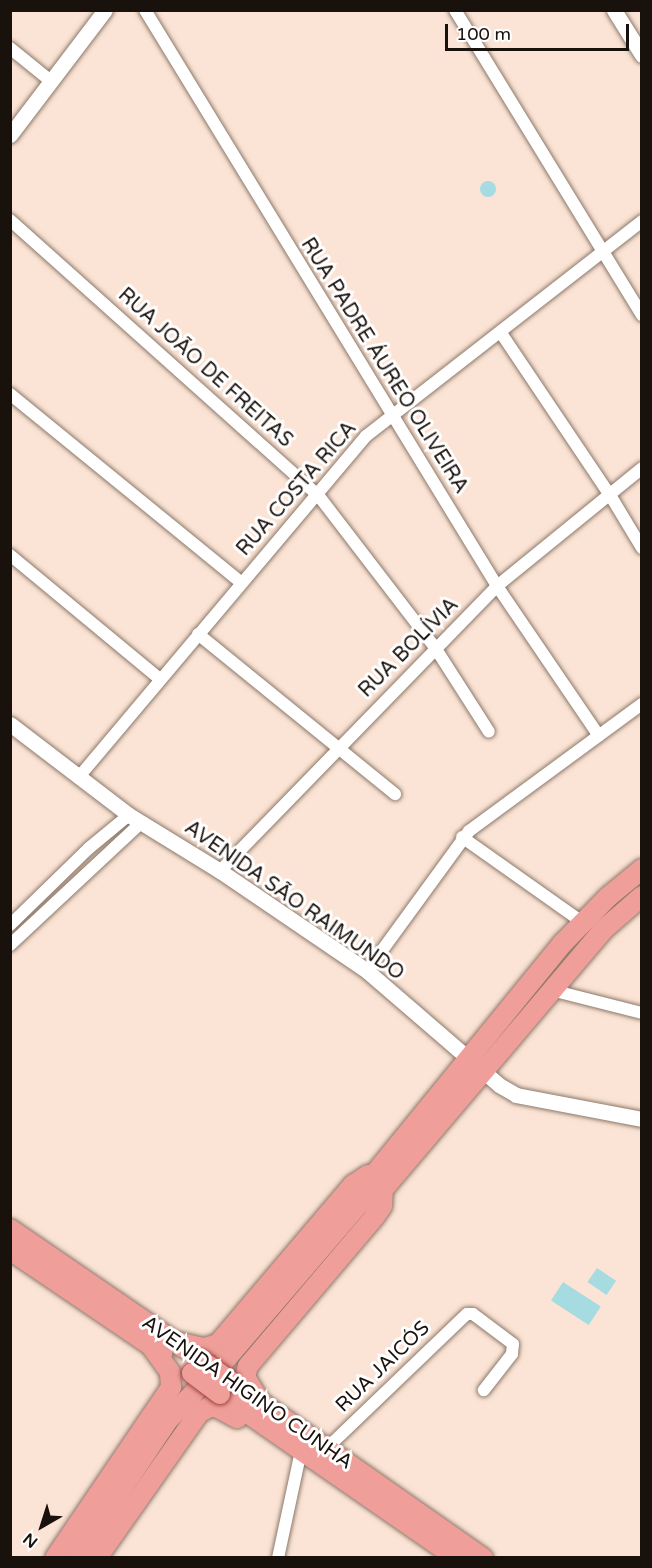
<!DOCTYPE html>
<html>
<head>
<meta charset="utf-8">
<style>
	body { margin:0 }
	#map { position:relative; width:652px; height:1568px; overflow:hidden; background:#fbe4d5; font-family:"Varela Round",sans-serif }
	div>[style] { position:absolute }
	[style*='--x'] { left:calc(var(--x)*1px); top:calc(var(--y)*1px); width:calc(var(--w)*1px); rotate:calc(var(--a)*1deg) }
	.water>* { inset:0; background:#a5dbe1; transform-origin:0 0 }
	.round { border-radius:50% }
	.roads { filter:drop-shadow(0 0 2px #8c786a) drop-shadow(0 0 2px #8c786a) }
	.minor>* { height:12px; margin:-6px; padding:0 6px; transform-origin:6px; border-radius:6px; background:#fff }
	.tertiary>* { height:15px; margin:-7.5px; padding:0 7.5px; transform-origin:7.5px; border-radius:7.5px; background:#fff }
	.primary>* { height:20px; margin:-10px; padding:0 10px; transform-origin:10px; border-radius:10px; background:#ef9e9a }
	.bridges { filter:drop-shadow(0 0 2px #9e423d) drop-shadow(0 0 2px #9e423d) }
	.primary-bridge>* { height:20px; margin:-10px; padding:0 10px; transform-origin:10px; border-radius:10px; background:#ef9e9a }
	span { translate:-50% -50%; white-space:nowrap; text-align:center; line-height:1.15; -webkit-text-stroke:6px #fff; paint-order:stroke }
	.street-label { font-size:20px; color:#19110c }
	.frame { position:absolute; inset:0; border:12px solid #19110c; pointer-events:none }
	.north { position:absolute; left:12px; top:1496px; width:60px; height:60px; -webkit-text-stroke:4px #fff; paint-order:stroke; rotate:219deg; font-size:16px; font-weight:700; line-height:24px; text-align:center; color:#19110c }
	.north::after { content:''; display:block; margin:auto; width:21px; height:27px; background:#19110c; clip-path:polygon(50% 0,100% 100%,50% 72%,0 100%) }
	.scale { position:absolute; left:445px; top:24px; width:184px; height:27px; box-sizing:border-box; border:3px solid #19110c; border-top:0; padding-left:8px; font-size:18px; line-height:21px; white-space:nowrap; color:#19110c; -webkit-text-stroke:4px #fff; paint-order:stroke }
</style>
</head>
<body>
<div id="map">
	<div class="water">
		<i class="round" style="left:480px;top:181px;width:16px;height:16px"></i>
		<i style="left:597px;top:1268px;width:23px;height:17px;rotate:34deg"></i>
		<i style="left:563px;top:1282px;width:45px;height:22px;rotate:33deg"></i>
	</div>
	<div class="roads">
		<div class="minor">
			<i style="--x:145;--y:10;--w:675;--a:58.57"></i>
			<i style="--x:497;--y:586;--w:181;--a:55.8"></i>
			<i style="--x:455;--y:10;--w:358;--a:58.5"></i>
			<i style="--x:10;--y:48;--w:54;--a:39"></i>
			<i style="--x:10;--y:220;--w:413;--a:41.8"></i>
			<i style="--x:318;--y:495;--w:194;--a:52.5"></i>
			<i style="--x:436;--y:649;--w:98;--a:57.4"></i>
			<i style="--x:501;--y:333;--w:195;--a:56.1"></i>
			<i style="--x:610;--y:495;--w:62;--a:58.9"></i>
			<i style="--x:10;--y:394;--w:299;--a:39.2"></i>
			<i style="--x:10;--y:555;--w:195;--a:39.6"></i>
			<i style="--x:198;--y:634;--w:254;--a:39.1"></i>
			<i style="--x:78;--y:778;--w:447;--a:-49.9"></i>
			<i style="--x:366;--y:436;--w:350;--a:-37.9"></i>
			<i style="--x:462;--y:837;--w:147;--a:35.3"></i>
			<i style="--x:220;--y:871;--w:397;--a:-45.8"></i>
			<i style="--x:497;--y:586;--w:187;--a:-39.1"></i>
			<i style="--x:10;--y:925;--w:110;--a:-44.3"></i>
			<i style="--x:89;--y:848;--w:52;--a:-39.5"></i>
			<i style="--x:10;--y:945;--w:179;--a:-43"></i>
			<i style="--x:367;--y:971;--w:173;--a:-53.9"></i>
			<i style="--x:469;--y:831;--w:215;--a:-36.3"></i>
			<i style="--x:551;--y:990;--w:94;--a:14.2"></i>
			<i style="--x:326;--y:1449;--w:195;--a:-43.8"></i>
			<i style="--x:467;--y:1314;--w:6;--a:0"></i>
			<i style="--x:473;--y:1314;--w:50;--a:36.9"></i>
			<i style="--x:513;--y:1344;--w:10;--a:96"></i>
			<i style="--x:512;--y:1354;--w:46;--a:127.9"></i>
			<i style="--x:278;--y:1558;--w:109;--a:-77.9"></i>
		</div>
		<div class="tertiary">
			<i style="--x:614;--y:10;--w:53;--a:58.1"></i>
			<i style="--x:10;--y:135;--w:157;--a:-52.8"></i>
			<i style="--x:10;--y:724;--w:150;--a:37.4"></i>
			<i style="--x:129;--y:815;--w:107;--a:31.6"></i>
			<i style="--x:220;--y:871;--w:178;--a:34.2"></i>
			<i style="--x:367;--y:971;--w:174;--a:40.8"></i>
			<i style="--x:499;--y:1085;--w:20;--a:30"></i>
			<i style="--x:516;--y:1095;--w:128;--a:10.8"></i>
		</div>
		<div class="primary">
			<i style="--x:360;--y:1203;--w:15;--a:-79"></i>
			<i style="--x:363;--y:1188;--w:316;--a:-50.8"></i>
			<i style="--x:563;--y:943;--w:64;--a:-45.6"></i>
			<i style="--x:608;--y:897;--w:44;--a:-39.5"></i>
			<i style="--x:360;--y:1203;--w:16;--a:-15"></i>
			<i style="--x:375;--y:1199;--w:351;--a:-49.7"></i>
			<i style="--x:602;--y:931;--w:53;--a:-41.2"></i>
			<i style="--x:10;--y:1229;--w:211;--a:34.4"></i>
			<i style="--x:10;--y:1250;--w:184;--a:34.1"></i>
			<i style="--x:173;--y:1341;--w:32;--a:13"></i>
			<i style="--x:204;--y:1348;--w:15;--a:-16"></i>
			<i style="--x:218;--y:1344;--w:209;--a:-49.7"></i>
			<i style="--x:353;--y:1185;--w:18;--a:-34"></i>
			<i style="--x:230;--y:1381;--w:309;--a:35"></i>
			<i style="--x:220;--y:1394;--w:288;--a:34.7"></i>
			<i style="--x:258;--y:1398;--w:25;--a:-122"></i>
			<i style="--x:245;--y:1377;--w:11;--a:-75"></i>
			<i style="--x:248;--y:1366;--w:197;--a:-49.7"></i>
			<i style="--x:375;--y:1216;--w:12;--a:-55"></i>
			<i style="--x:382;--y:1206;--w:17;--a:-87"></i>
			<i style="--x:55;--y:1558;--w:207;--a:-55.8"></i>
			<i style="--x:171;--y:1387;--w:15;--a:-94"></i>
			<i style="--x:170;--y:1372;--w:31;--a:-126"></i>
			<i style="--x:75;--y:1558;--w:166;--a:-56"></i>
			<i style="--x:168;--y:1420;--w:86;--a:-46.4"></i>
			<i style="--x:227;--y:1358;--w:204;--a:-49.4"></i>
			<i style="--x:97;--y:1558;--w:177;--a:-54.9"></i>
			<i style="--x:199;--y:1413;--w:12;--a:-31"></i>
			<i style="--x:209;--y:1407;--w:7;--a:0"></i>
			<i style="--x:216;--y:1407;--w:24;--a:28"></i>
		</div>
	</div>
	<div class="bridges">
		<div class="primary-bridge">
			<i style="--x:201;--y:1360;--w:36;--a:36"></i>
			<i style="--x:192;--y:1373;--w:35;--a:37"></i>
		</div>
	</div>
	<div class="street-label">
		<span style="left:384px;top:366px;rotate:58deg">RUA PADRE ÁUREO OLIVEIRA</span>
		<span style="left:205px;top:368px;rotate:42deg">RUA JOÃO DE FREITAS</span>
		<span style="left:297px;top:489px;rotate:-49deg">RUA COSTA RICA</span>
		<span style="left:409px;top:648px;rotate:-45deg">RUA BOLÍVIA</span>
		<span style="left:294px;top:901px;rotate:35deg">AVENIDA SÃO RAIMUNDO</span>
		<span style="left:383px;top:1367px;rotate:-44deg">RUA JAICÓS</span>
		<span style="left:247px;top:1393px;rotate:35deg">AVENIDA HIGINO CUNHA</span>
	</div>
	<div class="frame"></div>
	<div class="north">N</div>
	<div class="scale">100 m</div>
</div>
</body>
</html>
